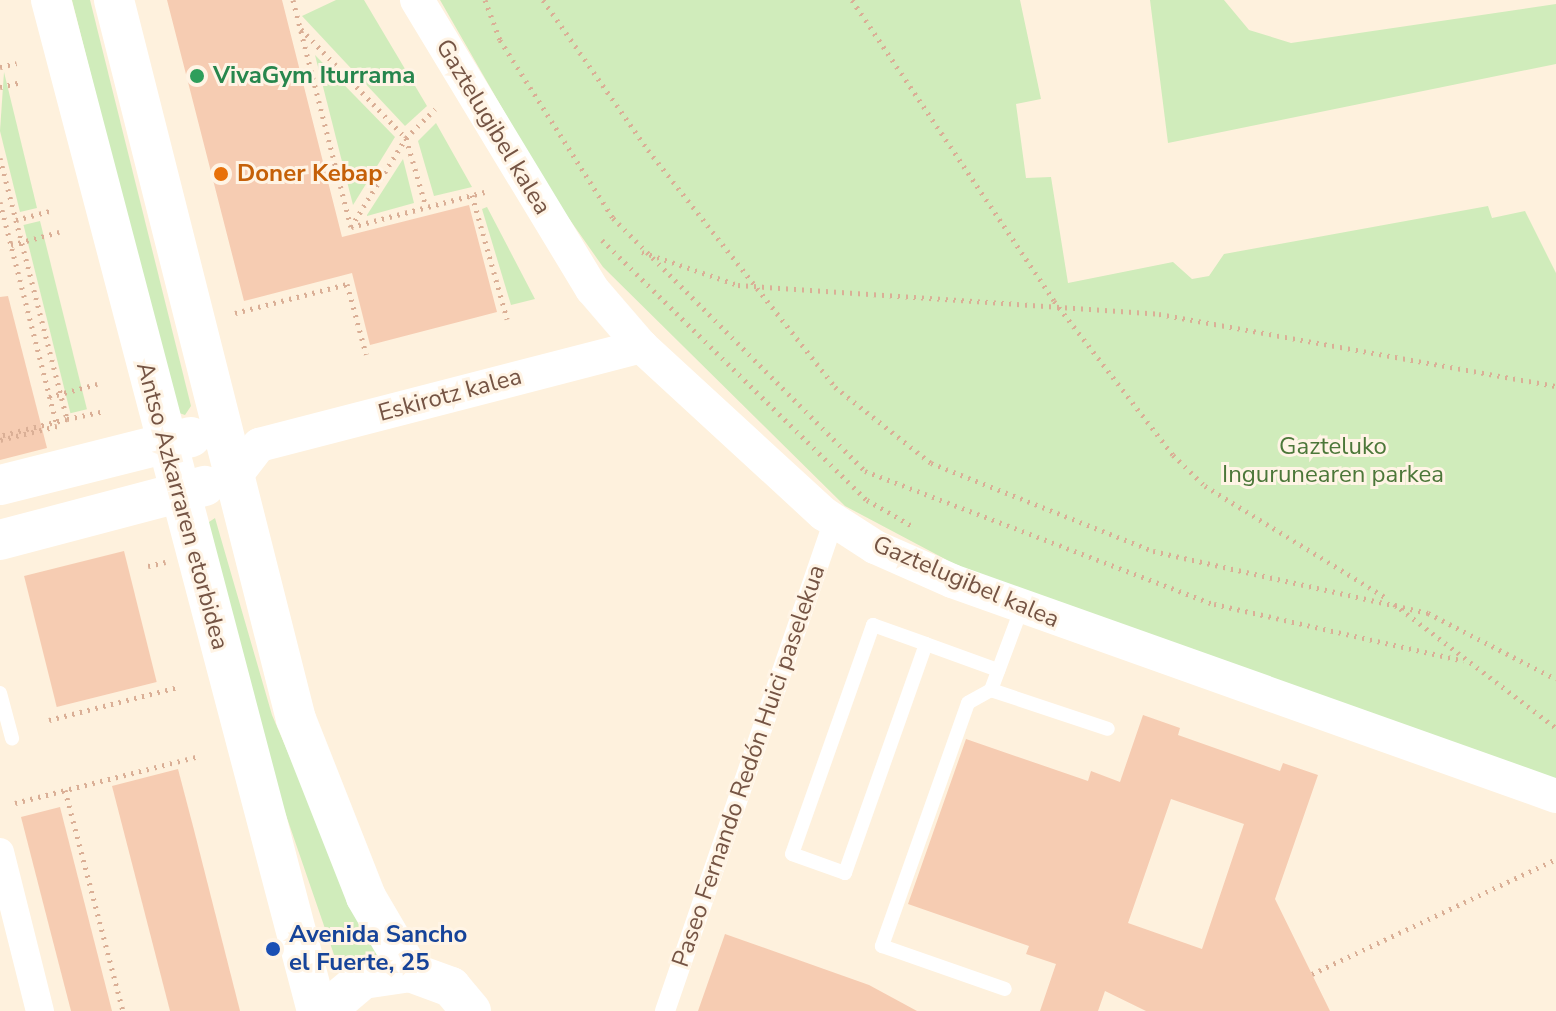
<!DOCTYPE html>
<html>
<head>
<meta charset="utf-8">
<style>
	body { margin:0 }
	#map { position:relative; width:1556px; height:1011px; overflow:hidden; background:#fef1dd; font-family:"Nunito Sans",sans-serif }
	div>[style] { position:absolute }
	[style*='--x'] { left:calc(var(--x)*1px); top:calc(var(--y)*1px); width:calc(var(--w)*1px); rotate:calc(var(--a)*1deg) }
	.green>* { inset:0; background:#d0ecbb; transform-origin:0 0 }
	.building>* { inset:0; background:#f6ccb2; transform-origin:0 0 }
	.path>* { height:5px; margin-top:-2.5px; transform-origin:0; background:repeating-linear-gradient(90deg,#daaf96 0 2px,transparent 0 8px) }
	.service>* { height:14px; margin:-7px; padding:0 7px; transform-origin:7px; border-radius:7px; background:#fff }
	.pedestrian>* { height:20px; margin:-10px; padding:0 10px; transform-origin:10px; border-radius:10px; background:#fff }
	.minor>* { height:28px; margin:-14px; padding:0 14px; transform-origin:14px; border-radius:14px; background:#fff }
	.tertiary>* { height:34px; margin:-17px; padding:0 17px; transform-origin:17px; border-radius:17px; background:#fff }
	.secondary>* { height:40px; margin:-20px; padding:0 20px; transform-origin:20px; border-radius:20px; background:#fff }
	.dots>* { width:22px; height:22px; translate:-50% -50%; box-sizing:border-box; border:4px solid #fff4e5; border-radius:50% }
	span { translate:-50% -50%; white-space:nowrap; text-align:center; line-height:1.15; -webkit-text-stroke:6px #fff4e5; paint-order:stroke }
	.leisure-label { font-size:24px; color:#27864d; font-weight:700 }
	.left { translate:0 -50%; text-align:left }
	.street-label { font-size:24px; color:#755444 }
	.food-label { font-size:24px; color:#c56008; font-weight:700 }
	.park-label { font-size:24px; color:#4c7739 }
	.transit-label { font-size:24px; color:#164399; font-weight:700 }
</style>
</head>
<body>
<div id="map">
	<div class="green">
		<i style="clip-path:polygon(72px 0,90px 0,191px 406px,185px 415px,176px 412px)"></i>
		<i style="clip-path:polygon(336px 0,364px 0,427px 106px,405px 126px,302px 16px)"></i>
		<i style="clip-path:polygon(440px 0,1020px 0,1041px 99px,1016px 104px,1026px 178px,1051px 177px,1068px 283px,1173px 262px,1192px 279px,1209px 276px,1224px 254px,1488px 206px,1492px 218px,1525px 211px,1556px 273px,1556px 780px,979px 577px,845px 506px,603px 267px,551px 193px)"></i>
		<i style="clip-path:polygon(1150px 0,1224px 0,1249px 30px,1291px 43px,1556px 4px,1556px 64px,1168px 143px)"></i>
		<i style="clip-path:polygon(315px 55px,395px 137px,353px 205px)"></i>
		<i style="clip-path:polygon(4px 72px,37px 208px,20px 212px,0 131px)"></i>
		<i style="clip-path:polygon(436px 123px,472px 187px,434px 196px,418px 141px)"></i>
		<i style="clip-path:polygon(403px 159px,414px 203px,367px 216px,367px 215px)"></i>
		<i style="clip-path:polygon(487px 207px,535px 299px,511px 305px,482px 209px)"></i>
		<i style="left:40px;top:221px;width:194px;height:17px;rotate:76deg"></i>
		<i style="clip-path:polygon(215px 518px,272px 715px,353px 904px,386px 959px,342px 978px,255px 725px,206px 524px)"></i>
	</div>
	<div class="building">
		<i style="clip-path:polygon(167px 0,282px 0,342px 237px,469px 205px,497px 312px,370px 345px,352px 273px,244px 301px)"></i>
		<i style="clip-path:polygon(8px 296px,47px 448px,0 460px,0 297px)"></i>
		<i style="left:124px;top:551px;width:135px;height:103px;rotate:76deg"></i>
		<i style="clip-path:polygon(evenodd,1143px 715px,1180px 728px,1178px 735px,1280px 771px,1283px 763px,1318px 775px,1275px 899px,1330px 1011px,1146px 1011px,1105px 991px,1098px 1011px,1040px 1011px,1056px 964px,1026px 954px,1029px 946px,908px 904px,966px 739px,1088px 781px,1091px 771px,1120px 782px,1143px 715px,1171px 799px,1244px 824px,1202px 949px,1128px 923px,1171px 799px)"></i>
		<i style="clip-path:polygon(178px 769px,194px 830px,240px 1011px,170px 1011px,112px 786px)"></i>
		<i style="clip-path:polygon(60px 807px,112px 1011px,71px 1011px,49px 926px,21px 817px)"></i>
		<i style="clip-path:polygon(725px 934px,869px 985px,917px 1011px,698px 1011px)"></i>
	</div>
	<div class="path">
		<i style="--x:293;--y:0;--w:234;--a:75.7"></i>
		<i style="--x:351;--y:227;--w:138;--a:-14.7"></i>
		<i style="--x:485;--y:0;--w:43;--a:69.4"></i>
		<i style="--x:500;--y:40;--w:211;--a:57.6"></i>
		<i style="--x:613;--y:218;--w:357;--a:45.1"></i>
		<i style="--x:865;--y:471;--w:373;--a:20.9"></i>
		<i style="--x:1214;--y:604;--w:256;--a:12.8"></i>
		<i style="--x:543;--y:0;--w:183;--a:55"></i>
		<i style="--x:648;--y:150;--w:302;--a:51.7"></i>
		<i style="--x:835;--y:387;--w:122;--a:38.4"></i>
		<i style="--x:931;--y:463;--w:239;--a:21.6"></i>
		<i style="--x:1153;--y:551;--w:282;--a:12.7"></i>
		<i style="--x:1428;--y:613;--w:144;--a:27.3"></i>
		<i style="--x:852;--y:0;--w:362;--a:56.1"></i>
		<i style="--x:1054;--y:301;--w:195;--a:52.3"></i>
		<i style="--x:1173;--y:455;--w:45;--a:44.1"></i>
		<i style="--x:1205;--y:486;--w:213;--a:31.7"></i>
		<i style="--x:301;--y:29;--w:151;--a:46.1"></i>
		<i style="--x:406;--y:138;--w:72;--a:73.8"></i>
		<i style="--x:0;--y:67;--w:17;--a:-13"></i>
		<i style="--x:0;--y:87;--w:22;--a:-13"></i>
		<i style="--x:0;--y:158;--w:269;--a:75.6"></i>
		<i style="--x:67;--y:419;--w:69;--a:165.8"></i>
		<i style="--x:472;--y:195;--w:129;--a:74.2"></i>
		<i style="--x:0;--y:202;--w:231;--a:75.7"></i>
		<i style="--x:57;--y:426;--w:59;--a:166.2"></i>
		<i style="--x:16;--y:220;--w:39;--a:-15"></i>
		<i style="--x:351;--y:227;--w:105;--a:-58.3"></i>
		<i style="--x:406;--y:138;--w:41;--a:-45"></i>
		<i style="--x:602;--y:240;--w:371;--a:44.5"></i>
		<i style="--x:867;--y:500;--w:54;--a:29.9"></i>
		<i style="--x:11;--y:245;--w:50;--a:-15.2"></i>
		<i style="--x:642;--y:252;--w:102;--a:19"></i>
		<i style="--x:738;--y:285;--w:422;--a:3.9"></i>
		<i style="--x:1159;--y:314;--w:403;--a:10.3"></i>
		<i style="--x:235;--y:313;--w:116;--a:-14.5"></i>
		<i style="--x:347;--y:284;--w:73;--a:74.8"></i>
		<i style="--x:49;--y:397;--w:50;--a:-15.2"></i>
		<i style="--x:67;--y:419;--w:38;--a:-12"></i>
		<i style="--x:148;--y:566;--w:18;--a:-13"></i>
		<i style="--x:1394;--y:604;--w:204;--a:37.4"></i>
		<i style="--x:49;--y:720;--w:133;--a:-14.3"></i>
		<i style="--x:65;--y:790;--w:228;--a:75.3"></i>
		<i style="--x:15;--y:803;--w:187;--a:-14.3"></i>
		<i style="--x:1312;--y:974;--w:270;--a:-25.2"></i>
	</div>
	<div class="service">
		<i style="--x:1022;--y:607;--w:89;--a:110.5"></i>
		<i style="--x:991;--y:690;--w:123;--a:18.4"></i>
		<i style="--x:926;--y:644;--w:243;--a:109.5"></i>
		<i style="--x:845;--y:873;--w:56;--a:-160.3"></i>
		<i style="--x:792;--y:854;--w:243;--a:-70.5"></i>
		<i style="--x:873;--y:625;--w:56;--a:19.7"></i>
		<i style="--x:926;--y:644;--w:77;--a:19.9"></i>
		<i style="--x:991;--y:690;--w:26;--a:151"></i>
		<i style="--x:968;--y:703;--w:258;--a:109.5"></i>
		<i style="--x:882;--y:946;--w:130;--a:19.3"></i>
		<i style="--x:0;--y:693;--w:47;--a:75.1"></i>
	</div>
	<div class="pedestrian">
		<i style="--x:665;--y:1011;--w:519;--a:-71.01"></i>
	</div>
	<div class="minor">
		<i style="--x:0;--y:852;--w:164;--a:75.9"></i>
	</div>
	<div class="tertiary">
		<i style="--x:417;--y:0;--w:338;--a:58.8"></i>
		<i style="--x:592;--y:289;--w:75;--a:49.3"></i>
		<i style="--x:641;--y:346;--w:248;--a:42.6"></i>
		<i style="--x:824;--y:514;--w:61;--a:32.9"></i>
		<i style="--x:875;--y:547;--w:84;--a:23.8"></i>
		<i style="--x:952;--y:581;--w:641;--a:19.59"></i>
		<i style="--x:233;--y:479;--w:43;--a:-52.6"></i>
		<i style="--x:259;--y:445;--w:395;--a:-14.5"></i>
	</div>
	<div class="secondary">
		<i style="--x:51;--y:0;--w:1045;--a:75.26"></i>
		<i style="--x:114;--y:0;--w:742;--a:75.8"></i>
		<i style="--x:296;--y:719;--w:191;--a:68.5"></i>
		<i style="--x:366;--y:897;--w:87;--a:59.6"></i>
		<i style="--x:0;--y:485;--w:197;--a:-14.1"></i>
		<i style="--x:0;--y:540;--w:212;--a:-14.8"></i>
		<i style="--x:325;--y:1011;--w:50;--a:-40.1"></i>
		<i style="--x:363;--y:979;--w:48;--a:-8.5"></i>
		<i style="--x:410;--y:972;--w:44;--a:20.1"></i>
		<i style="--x:451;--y:987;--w:31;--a:50"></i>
	</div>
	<div class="dots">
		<i style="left:197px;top:76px;background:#2e9e5b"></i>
		<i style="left:221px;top:174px;background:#e8710a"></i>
		<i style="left:273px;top:949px;background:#1a4fb4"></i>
	</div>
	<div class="leisure-label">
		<span class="left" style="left:213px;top:76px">VivaGym Iturrama</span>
	</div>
	<div class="street-label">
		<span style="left:493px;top:127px;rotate:59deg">Gaztelugibel kalea</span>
		<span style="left:450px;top:395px;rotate:-15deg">Eskirotz kalea</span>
		<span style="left:182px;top:506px;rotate:75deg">Antso Azkarraren etorbidea</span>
		<span style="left:966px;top:582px;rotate:23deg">Gaztelugibel kalea</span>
		<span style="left:749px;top:766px;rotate:-71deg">Paseo Fernando Redón Huici paselekua</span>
	</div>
	<div class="food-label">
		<span class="left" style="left:237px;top:174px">Doner Kebap</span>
	</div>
	<div class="park-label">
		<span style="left:1333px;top:461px">Gazteluko<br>Ingurunearen parkea</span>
	</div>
	<div class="transit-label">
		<span class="left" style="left:289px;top:949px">Avenida Sancho<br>el Fuerte, 25</span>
	</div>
</div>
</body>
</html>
